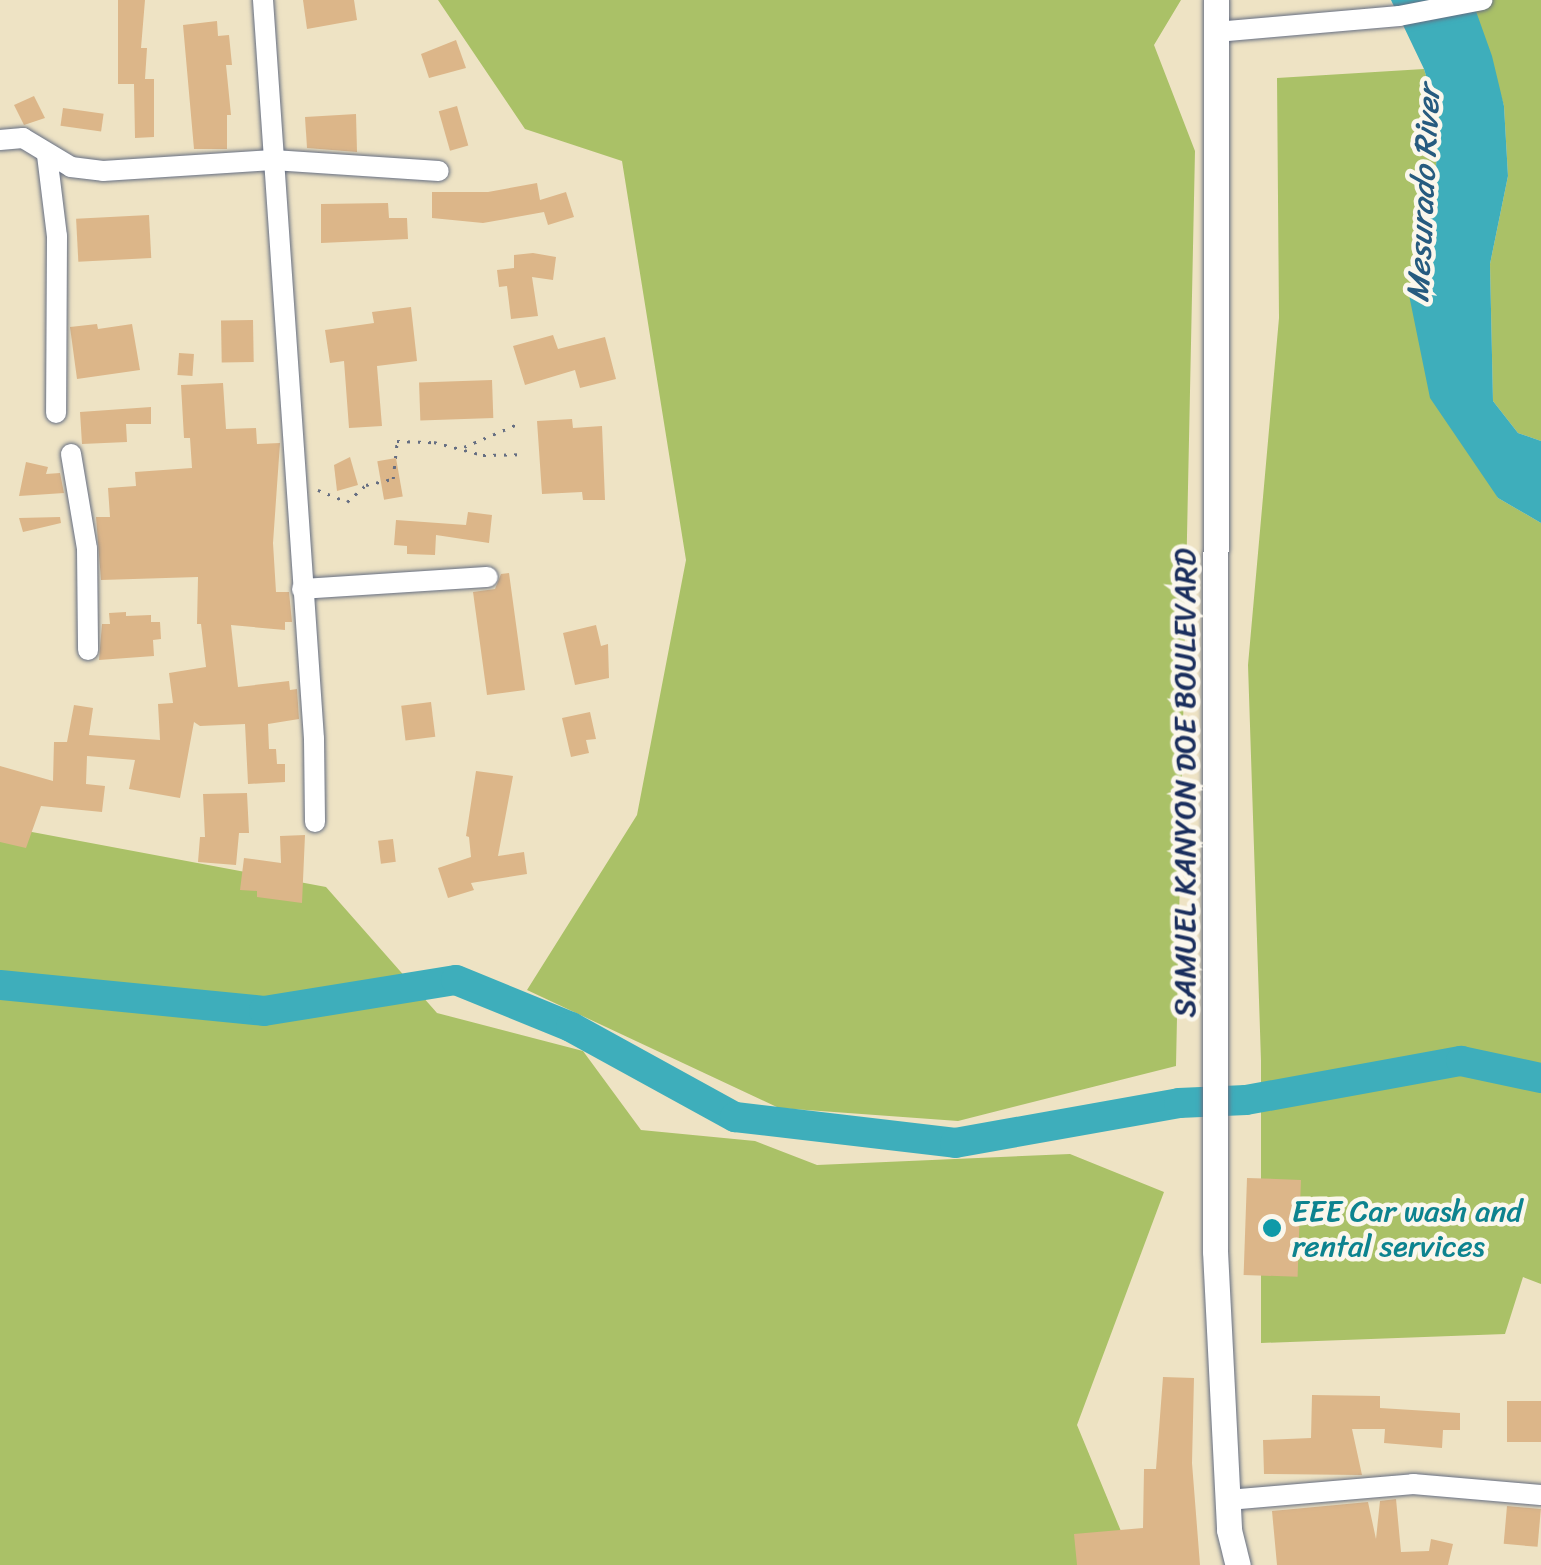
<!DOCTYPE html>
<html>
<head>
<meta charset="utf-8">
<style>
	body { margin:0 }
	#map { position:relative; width:1541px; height:1565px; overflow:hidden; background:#eee3c4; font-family:Sriracha,sans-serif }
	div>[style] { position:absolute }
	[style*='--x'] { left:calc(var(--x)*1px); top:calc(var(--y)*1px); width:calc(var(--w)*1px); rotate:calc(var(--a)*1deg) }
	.green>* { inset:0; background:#aac167 }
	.water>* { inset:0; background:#3eaebb }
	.river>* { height:30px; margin:-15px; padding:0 15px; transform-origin:15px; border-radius:15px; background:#3eaebb }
	.building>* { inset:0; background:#dcb689; transform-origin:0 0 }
	.path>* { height:2.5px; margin-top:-1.25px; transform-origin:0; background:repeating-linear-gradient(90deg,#656e82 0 2.5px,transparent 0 10.5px) }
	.roads { filter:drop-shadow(0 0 2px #656e82) drop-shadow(0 0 2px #656e82) }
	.minor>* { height:20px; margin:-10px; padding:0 10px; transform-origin:10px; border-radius:10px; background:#fff }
	.tertiary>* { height:25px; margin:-12.5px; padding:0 12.5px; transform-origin:12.5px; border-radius:12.5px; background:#fff }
	.dots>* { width:28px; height:28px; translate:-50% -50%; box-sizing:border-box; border:5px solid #fbf7ec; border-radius:50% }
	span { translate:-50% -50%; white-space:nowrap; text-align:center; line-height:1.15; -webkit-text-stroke:9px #fbf7ec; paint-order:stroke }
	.street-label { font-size:30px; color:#1b2f5e }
	.culture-label { font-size:30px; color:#0d838f }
	.left { translate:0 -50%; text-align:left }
	.water-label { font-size:32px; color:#275b7f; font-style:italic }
</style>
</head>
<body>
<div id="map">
	<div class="green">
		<i style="clip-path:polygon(438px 0,1181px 0,1154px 45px,1195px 151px,1176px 1066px,958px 1121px,779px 1108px,527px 990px,637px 815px,686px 560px,622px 161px,525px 129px)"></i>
		<i style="clip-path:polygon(1472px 0,1541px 0,1541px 441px,1518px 433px,1493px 401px,1490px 264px,1508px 176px,1504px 106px)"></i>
		<i style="clip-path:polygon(1424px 69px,1439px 118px,1436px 167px,1409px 295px,1498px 498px,1541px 523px,1541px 1284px,1523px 1277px,1505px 1334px,1261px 1343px,1261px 1061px,1248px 665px,1279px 318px,1277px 78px)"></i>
		<i style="clip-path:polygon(0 826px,326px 887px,437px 1013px,583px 1051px,641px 1130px,755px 1141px,817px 1165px,1070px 1154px,1164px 1192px,1077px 1425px,1135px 1565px,0 1565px)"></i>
	</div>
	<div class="water">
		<i style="clip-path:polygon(1391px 0,1472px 0,1492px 56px,1504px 106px,1508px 176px,1490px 264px,1493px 401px,1518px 433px,1541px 441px,1541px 523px,1498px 498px,1430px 398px,1409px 295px,1436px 167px,1439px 118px,1424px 69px)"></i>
	</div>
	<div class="river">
		<i style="--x:0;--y:985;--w:265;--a:5.6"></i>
		<i style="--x:264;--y:1011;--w:194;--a:-9.2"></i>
		<i style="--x:456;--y:980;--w:124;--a:22.2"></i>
		<i style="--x:571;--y:1027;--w:187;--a:28.8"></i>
		<i style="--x:735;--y:1117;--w:222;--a:6.7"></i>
		<i style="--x:955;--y:1143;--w:228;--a:-10.1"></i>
		<i style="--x:1179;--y:1103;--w:67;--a:-2.6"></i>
		<i style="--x:1246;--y:1100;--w:219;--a:-10.3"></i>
		<i style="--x:1461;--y:1061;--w:82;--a:12"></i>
	</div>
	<div class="building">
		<i style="clip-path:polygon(118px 0,145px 0,141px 48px,147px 48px,145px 79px,154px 79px,154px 137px,135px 138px,134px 84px,118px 84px)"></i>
		<i style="clip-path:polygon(303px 0,354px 0,357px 20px,307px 29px)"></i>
		<i style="clip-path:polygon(217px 21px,218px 36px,229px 35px,232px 65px,226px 65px,231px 115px,227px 115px,227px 149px,194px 149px,183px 25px)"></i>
		<i style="clip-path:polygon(456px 40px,466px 68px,429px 78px,421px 54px)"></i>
		<i style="clip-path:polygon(34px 96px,45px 118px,24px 125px,14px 105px)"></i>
		<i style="left:457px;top:106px;width:41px;height:19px;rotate:74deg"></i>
		<i style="left:63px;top:108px;width:41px;height:18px;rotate:8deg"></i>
		<i style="clip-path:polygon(356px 114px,357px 152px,307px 148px,305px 117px)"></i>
		<i style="clip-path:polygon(537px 183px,540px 200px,566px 192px,574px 217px,548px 225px,544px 212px,483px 223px,432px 218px,432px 192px,488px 192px)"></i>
		<i style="clip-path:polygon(388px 203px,389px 218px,407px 218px,408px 239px,321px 243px,321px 204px)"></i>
		<i style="left:149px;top:215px;width:43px;height:73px;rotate:87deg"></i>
		<i style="clip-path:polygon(533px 253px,556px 257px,553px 280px,532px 277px,538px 316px,511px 319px,507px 286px,499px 287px,497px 270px,514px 268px,514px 255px)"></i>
		<i style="clip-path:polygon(411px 307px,417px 361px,377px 366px,382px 426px,349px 428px,344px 361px,330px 363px,325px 330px,374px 323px,372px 312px)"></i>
		<i style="left:253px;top:320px;width:42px;height:32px;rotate:89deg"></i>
		<i style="clip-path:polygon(97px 324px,98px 329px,132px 324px,140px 370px,77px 379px,70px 327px)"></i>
		<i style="clip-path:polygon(553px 335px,558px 349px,605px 337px,616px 379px,580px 388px,575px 370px,525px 385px,513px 346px)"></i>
		<i style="left:179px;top:353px;width:15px;height:22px;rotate:4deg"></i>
		<i style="left:492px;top:380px;width:38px;height:73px;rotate:88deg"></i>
		<i style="clip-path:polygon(223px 383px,226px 429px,256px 428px,257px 444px,280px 443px,273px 543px,276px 592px,289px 592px,292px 622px,285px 622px,285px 630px,231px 625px,238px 687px,289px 681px,290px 690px,297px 689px,299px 719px,268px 724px,269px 749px,276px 749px,277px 764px,285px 764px,285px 782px,248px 784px,245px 724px,200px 726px,194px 722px,180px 798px,129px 789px,135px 760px,87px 756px,86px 784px,105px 786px,102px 812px,41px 806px,26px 848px,0 842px,0 766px,53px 781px,54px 742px,67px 742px,74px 705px,93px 708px,89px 735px,160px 740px,158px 704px,173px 703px,169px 673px,206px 667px,201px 624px,197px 624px,198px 577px,101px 580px,96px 517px,110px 517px,108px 488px,136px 486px,135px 472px,192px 468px,190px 438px,184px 438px,181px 385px)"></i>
		<i style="clip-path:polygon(151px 407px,151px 424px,126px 424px,127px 442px,82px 444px,80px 412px)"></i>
		<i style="clip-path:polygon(572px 419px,573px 428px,602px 426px,605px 500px,583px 500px,582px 492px,542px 494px,537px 421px)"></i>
		<i style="clip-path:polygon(350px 457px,358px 485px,337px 491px,334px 465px)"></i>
		<i style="left:396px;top:458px;width:39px;height:19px;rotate:80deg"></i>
		<i style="clip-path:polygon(26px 462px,48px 467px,46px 474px,60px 473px,64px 493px,19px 496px)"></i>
		<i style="clip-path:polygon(468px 512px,492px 515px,489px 543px,436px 535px,435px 555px,407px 554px,407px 546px,394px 545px,396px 520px,466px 525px)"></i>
		<i style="clip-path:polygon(60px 517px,61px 523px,23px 532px,19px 518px)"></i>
		<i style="clip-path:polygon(509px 573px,525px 690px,487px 695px,473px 592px,495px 589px,501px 574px)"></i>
		<i style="clip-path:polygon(126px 612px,126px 616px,151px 615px,151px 622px,160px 622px,161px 639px,153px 640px,154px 656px,99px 660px,102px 624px,110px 624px,109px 613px)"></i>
		<i style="clip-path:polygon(596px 625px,601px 646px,608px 644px,609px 678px,575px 685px,563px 633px)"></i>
		<i style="left:431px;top:702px;width:35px;height:30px;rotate:83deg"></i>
		<i style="clip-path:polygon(590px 712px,596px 739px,586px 740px,589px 753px,571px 757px,562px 718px)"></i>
		<i style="clip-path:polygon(476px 771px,513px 776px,498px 856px,524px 852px,527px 874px,471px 883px,474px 890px,448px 898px,438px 868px,471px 857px,469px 837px,466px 836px)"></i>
		<i style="clip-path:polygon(247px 793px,249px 833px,239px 833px,236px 865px,198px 862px,200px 837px,205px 837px,203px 794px)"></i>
		<i style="clip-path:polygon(305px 835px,302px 903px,257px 897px,257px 891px,240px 890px,244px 858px,281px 863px,280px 836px)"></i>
		<i style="left:393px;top:839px;width:23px;height:15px;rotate:83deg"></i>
		<i style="left:1247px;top:1178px;width:54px;height:97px;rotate:2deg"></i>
		<i style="clip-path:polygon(1163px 1377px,1194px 1378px,1192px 1463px,1200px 1565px,1077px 1565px,1074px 1534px,1143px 1528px,1144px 1469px,1156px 1469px)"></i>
		<i style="clip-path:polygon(1312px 1395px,1380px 1396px,1380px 1408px,1460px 1413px,1460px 1430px,1443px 1430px,1442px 1448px,1384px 1443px,1385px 1429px,1352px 1429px,1362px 1475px,1264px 1474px,1263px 1440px,1311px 1438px)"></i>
		<i style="left:1507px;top:1401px;width:34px;height:41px"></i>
		<i style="clip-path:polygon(1396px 1499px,1401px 1552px,1429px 1551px,1431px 1539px,1453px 1544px,1448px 1565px,1277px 1565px,1272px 1511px,1368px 1502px,1376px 1539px,1380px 1501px)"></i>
		<i style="left:1507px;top:1506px;width:34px;height:38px;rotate:5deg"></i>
	</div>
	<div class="path">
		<i style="--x:464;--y:447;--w:61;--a:-23.2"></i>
		<i style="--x:318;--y:490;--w:31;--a:22"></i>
		<i style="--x:347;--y:502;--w:25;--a:-42"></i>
		<i style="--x:366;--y:485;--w:28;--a:-13"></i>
		<i style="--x:393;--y:479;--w:38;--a:-84"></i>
		<i style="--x:397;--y:441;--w:37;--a:2"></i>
		<i style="--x:434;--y:442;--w:51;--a:14.9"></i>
		<i style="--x:483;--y:455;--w:39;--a:-1"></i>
	</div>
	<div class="roads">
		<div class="minor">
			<i style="--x:263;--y:0;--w:741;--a:86.05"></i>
			<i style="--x:314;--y:739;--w:83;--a:89.3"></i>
			<i style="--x:1216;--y:32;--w:184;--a:-5"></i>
			<i style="--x:1399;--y:16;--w:85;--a:-10.9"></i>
			<i style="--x:0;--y:140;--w:23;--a:-5"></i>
			<i style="--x:23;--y:138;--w:56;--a:31.1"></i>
			<i style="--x:71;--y:167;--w:32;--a:7"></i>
			<i style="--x:103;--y:171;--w:170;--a:-3.7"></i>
			<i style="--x:273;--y:160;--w:166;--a:3.8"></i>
			<i style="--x:47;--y:155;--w:82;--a:83"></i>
			<i style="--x:57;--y:236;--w:177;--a:90.3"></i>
			<i style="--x:71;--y:454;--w:96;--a:80.4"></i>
			<i style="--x:87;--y:549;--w:101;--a:89.4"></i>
			<i style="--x:302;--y:589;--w:186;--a:-3.7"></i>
			<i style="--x:1228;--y:1500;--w:186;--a:-4.9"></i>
			<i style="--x:1413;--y:1484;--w:128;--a:4.9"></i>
		</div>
		<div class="tertiary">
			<i style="--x:1216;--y:0;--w:1251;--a:90.05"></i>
			<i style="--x:1215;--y:1251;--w:279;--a:87.1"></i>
			<i style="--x:1229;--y:1530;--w:36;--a:76"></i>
		</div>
	</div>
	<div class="dots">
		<i style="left:1272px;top:1228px;background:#0f9aa8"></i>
	</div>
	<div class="street-label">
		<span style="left:1185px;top:783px;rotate:-90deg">SAMUEL KANYON DOE BOULEVARD</span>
	</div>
	<div class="culture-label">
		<span class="left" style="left:1292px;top:1228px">EEE Car wash and<br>rental services</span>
	</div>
	<div class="water-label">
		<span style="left:1424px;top:194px;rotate:-87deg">Mesurado River</span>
	</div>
</div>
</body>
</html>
